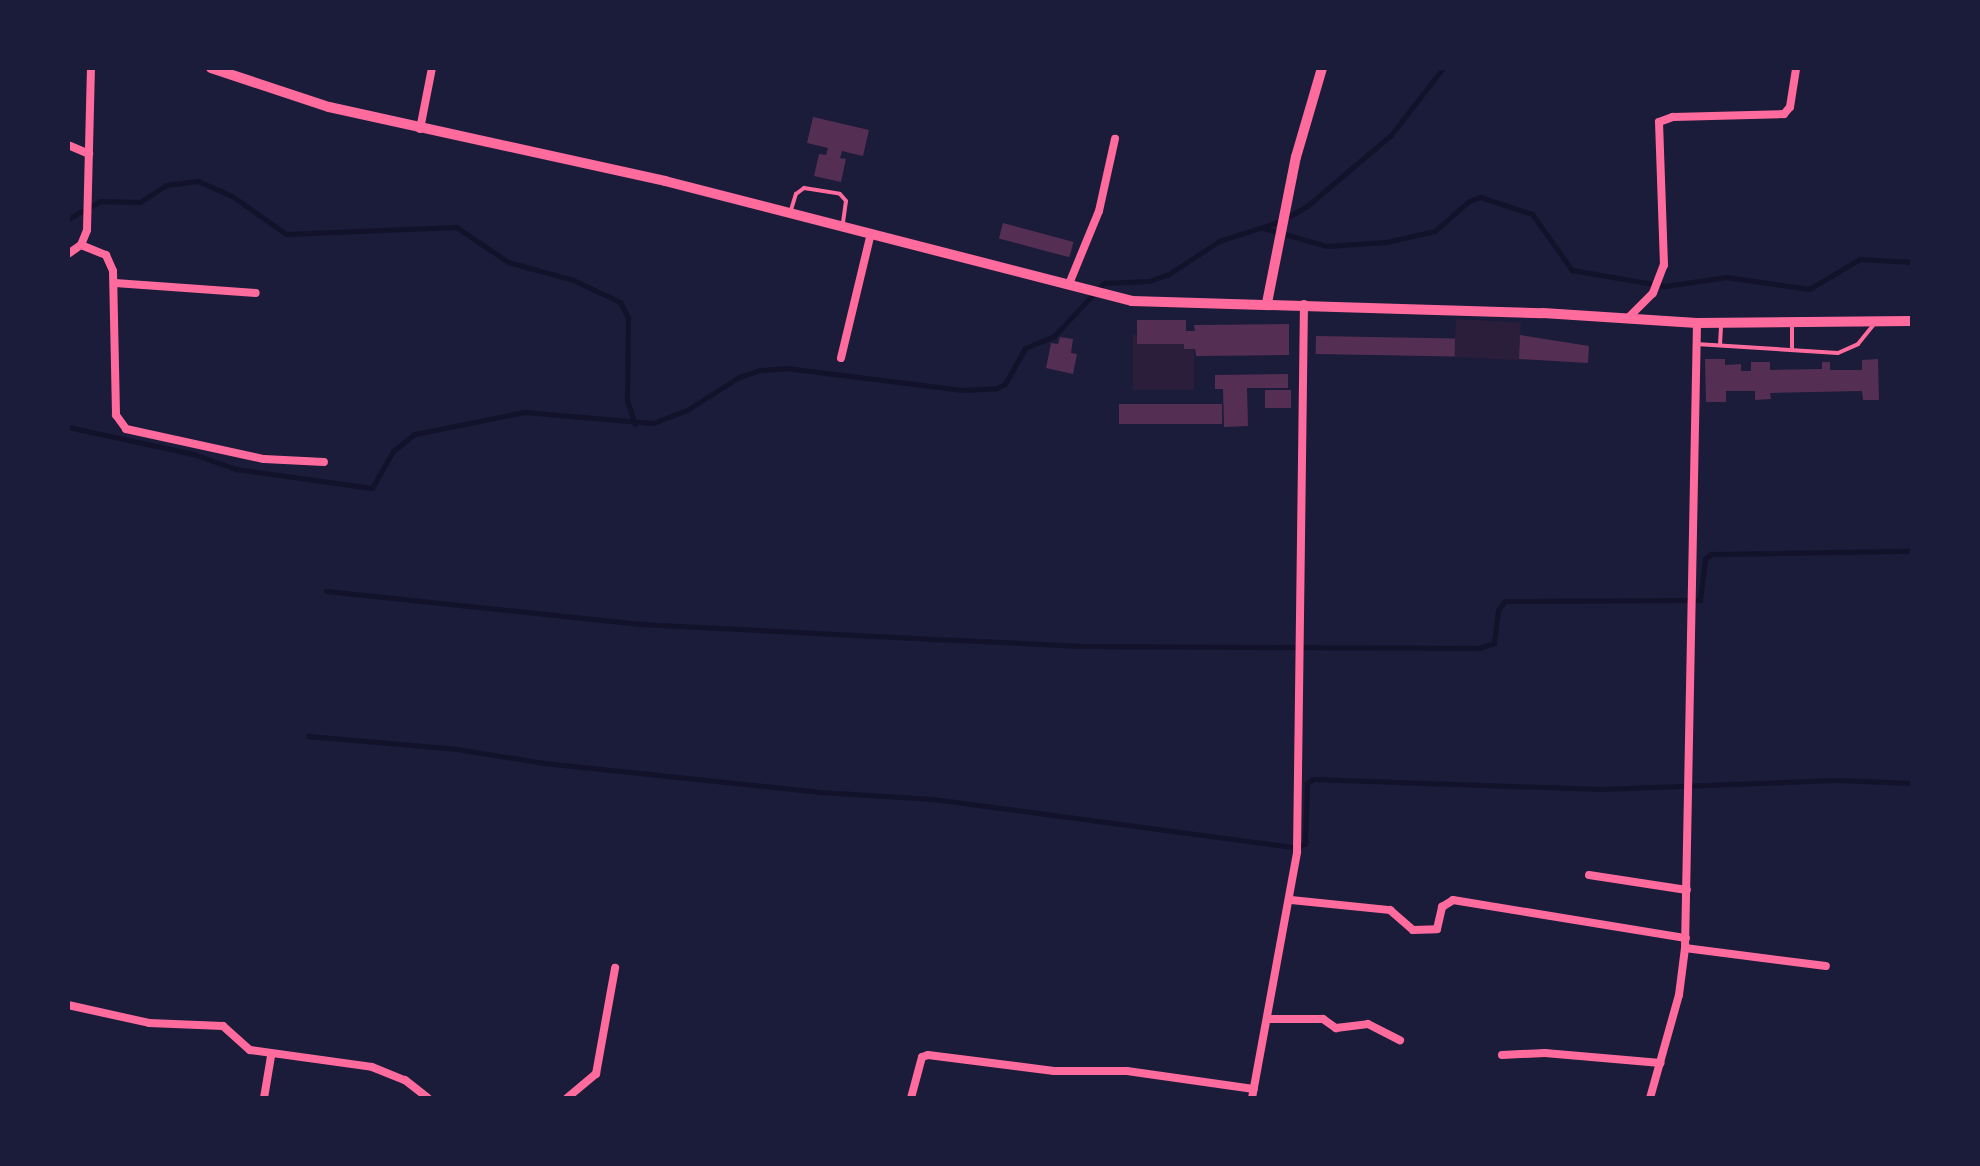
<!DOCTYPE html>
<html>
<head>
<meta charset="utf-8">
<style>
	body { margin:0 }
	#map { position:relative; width:1980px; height:1166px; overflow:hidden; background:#1b1b3a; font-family:"Fira Sans",sans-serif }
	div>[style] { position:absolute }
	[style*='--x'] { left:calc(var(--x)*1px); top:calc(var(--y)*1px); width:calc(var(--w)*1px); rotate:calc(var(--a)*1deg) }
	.green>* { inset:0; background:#2a1e3b; transform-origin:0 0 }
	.stream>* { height:5px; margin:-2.5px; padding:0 2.5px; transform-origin:2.5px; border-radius:2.5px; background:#12122b }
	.building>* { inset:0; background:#542f53; transform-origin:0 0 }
	.service>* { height:4px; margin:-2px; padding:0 2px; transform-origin:2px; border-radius:2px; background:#ff6b9d }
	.minor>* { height:8px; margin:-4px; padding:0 4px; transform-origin:4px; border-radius:4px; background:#ff6b9d }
	.tertiary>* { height:10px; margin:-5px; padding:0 5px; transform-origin:5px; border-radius:5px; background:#ff6b9d }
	span { translate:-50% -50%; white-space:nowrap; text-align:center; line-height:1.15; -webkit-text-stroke:8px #1b1b3a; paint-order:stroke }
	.frame { position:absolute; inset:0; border:70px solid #1b1b3a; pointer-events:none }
</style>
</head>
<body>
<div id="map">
	<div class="green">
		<i style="left:1456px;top:319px;width:65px;height:38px;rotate:3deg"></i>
		<i style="left:1133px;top:335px;width:61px;height:55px"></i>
	</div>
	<div class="stream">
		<i style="--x:68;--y:219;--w:37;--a:-29"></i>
		<i style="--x:100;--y:201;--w:40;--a:1.4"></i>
		<i style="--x:140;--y:202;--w:31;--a:-33"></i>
		<i style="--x:166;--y:185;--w:32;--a:-7"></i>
		<i style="--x:198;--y:181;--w:37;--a:24"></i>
		<i style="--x:232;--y:196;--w:66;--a:35.1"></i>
		<i style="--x:286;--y:234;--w:170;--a:-2.4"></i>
		<i style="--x:456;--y:227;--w:63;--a:33.9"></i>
		<i style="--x:508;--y:262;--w:67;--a:15.5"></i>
		<i style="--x:573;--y:280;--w:52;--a:25.1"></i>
		<i style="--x:620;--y:302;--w:18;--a:63"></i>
		<i style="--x:628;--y:318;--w:82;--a:90.7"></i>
		<i style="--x:627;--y:400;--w:25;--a:72"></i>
		<i style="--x:1263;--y:228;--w:66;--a:15.7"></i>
		<i style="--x:1327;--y:246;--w:59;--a:-3.9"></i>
		<i style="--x:1386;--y:242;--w:50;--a:-12.7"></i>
		<i style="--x:1435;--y:231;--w:45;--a:-41.4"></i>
		<i style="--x:1469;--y:201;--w:12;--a:-20"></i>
		<i style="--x:1480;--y:197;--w:55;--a:18.1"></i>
		<i style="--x:1532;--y:214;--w:69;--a:54.5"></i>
		<i style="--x:1572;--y:270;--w:94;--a:9.8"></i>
		<i style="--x:1665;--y:286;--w:62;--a:-8.4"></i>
		<i style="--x:1726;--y:277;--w:84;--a:8.2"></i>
		<i style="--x:1809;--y:289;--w:59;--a:-30.5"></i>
		<i style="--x:1860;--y:259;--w:52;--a:3.3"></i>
		<i style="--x:68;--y:427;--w:128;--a:12.2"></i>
		<i style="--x:193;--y:454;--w:46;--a:19.2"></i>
		<i style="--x:236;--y:469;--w:137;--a:8"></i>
		<i style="--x:372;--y:488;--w:43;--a:-60.4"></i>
		<i style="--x:393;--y:451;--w:28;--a:-38"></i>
		<i style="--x:415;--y:434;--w:111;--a:-11.4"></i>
		<i style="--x:524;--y:412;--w:129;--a:4.9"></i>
		<i style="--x:653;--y:423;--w:36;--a:-21"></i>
		<i style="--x:687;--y:410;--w:62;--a:-32.4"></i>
		<i style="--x:739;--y:377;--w:22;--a:-18"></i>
		<i style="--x:760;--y:370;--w:26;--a:-4"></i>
		<i style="--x:786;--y:368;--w:178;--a:7.1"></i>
		<i style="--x:963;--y:390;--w:34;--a:-3"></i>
		<i style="--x:997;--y:388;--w:9;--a:-27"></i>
		<i style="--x:1005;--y:384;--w:41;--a:-60.9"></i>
		<i style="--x:1025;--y:348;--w:31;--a:-22"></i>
		<i style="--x:1054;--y:336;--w:73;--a:-46.7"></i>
		<i style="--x:1104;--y:283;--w:45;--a:-2.5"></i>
		<i style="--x:1149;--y:281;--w:21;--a:-19"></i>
		<i style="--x:1169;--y:274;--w:60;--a:-33.4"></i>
		<i style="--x:1219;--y:241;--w:65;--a:-17.9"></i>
		<i style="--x:1281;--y:221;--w:30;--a:-30"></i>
		<i style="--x:1307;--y:206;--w:110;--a:-40.2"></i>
		<i style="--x:1391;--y:135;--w:85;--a:-52.2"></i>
		<i style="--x:326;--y:591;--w:316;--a:6"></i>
		<i style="--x:640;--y:624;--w:319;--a:2.9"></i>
		<i style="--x:959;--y:640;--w:121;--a:2.8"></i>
		<i style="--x:1080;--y:646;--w:399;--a:0.3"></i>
		<i style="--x:1479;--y:648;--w:16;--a:-18"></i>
		<i style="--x:1494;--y:643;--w:33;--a:-83"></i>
		<i style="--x:1498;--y:610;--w:11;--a:-52"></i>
		<i style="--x:1505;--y:601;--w:195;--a:-0.3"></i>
		<i style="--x:1700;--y:600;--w:41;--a:-83"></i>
		<i style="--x:1705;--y:559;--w:8;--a:-40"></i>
		<i style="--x:1711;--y:554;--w:201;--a:-0.9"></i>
		<i style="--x:308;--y:736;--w:150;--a:5"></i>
		<i style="--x:457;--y:749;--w:88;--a:9.1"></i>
		<i style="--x:544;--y:763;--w:278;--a:6"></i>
		<i style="--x:820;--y:792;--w:113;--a:3.5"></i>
		<i style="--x:933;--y:799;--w:364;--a:7.6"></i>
		<i style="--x:1294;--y:847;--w:11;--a:-15"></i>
		<i style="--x:1305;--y:844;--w:61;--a:-88.1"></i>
		<i style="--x:1307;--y:783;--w:7;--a:-34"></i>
		<i style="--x:1313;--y:779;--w:289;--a:2"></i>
		<i style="--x:1602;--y:789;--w:234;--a:-2.2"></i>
		<i style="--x:1836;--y:780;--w:76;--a:2.3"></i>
	</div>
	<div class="building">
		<i style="clip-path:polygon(813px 117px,869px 130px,863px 156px,842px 151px,840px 158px,846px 159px,841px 182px,814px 176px,819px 154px,826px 155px,828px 148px,807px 143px)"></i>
		<i style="left:1003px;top:223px;width:73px;height:16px;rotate:15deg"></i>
		<i style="clip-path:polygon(1137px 320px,1186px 320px,1186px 331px,1195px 331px,1194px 325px,1289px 324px,1289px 355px,1196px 356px,1195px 349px,1184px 349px,1184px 344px,1137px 344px)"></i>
		<i style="clip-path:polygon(1520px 335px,1589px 346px,1588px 363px,1519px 359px)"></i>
		<i style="left:1316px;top:336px;width:139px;height:18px;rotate:1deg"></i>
		<i style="clip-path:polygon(1060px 337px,1073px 339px,1071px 353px,1077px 354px,1073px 374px,1046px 368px,1051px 343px,1058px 344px)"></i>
		<i style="clip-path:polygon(1705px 359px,1725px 359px,1725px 365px,1741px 364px,1741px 371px,1751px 371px,1751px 362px,1770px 362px,1770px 370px,1822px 369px,1822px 362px,1830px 362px,1830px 370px,1862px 370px,1862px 360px,1878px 359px,1879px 400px,1863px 400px,1862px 391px,1770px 393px,1771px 399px,1755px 400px,1755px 391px,1726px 391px,1726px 402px,1706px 402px)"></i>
		<i style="clip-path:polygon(1288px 374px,1288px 388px,1247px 388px,1248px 426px,1224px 427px,1223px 389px,1215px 389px,1215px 375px)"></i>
		<i style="left:1265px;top:390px;width:26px;height:18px"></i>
		<i style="left:1119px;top:404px;width:103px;height:20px"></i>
	</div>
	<div class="service">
		<i style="--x:791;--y:210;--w:17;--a:-73"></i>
		<i style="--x:796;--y:194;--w:10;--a:-37"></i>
		<i style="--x:804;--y:188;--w:36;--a:9"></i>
		<i style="--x:840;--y:194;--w:9;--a:49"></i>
		<i style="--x:846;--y:201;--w:22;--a:98"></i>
		<i style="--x:1696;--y:344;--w:142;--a:3.6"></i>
		<i style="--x:1838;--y:353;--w:22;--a:-24"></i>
		<i style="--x:1858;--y:344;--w:26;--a:-51"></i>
		<i style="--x:1720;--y:345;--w:20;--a:-87"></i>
		<i style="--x:1792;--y:350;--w:25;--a:-90"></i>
	</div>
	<div class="minor">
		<i style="--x:420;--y:129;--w:62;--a:-78.9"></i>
		<i style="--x:68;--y:145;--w:23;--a:23"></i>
		<i style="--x:81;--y:245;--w:27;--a:22"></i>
		<i style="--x:106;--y:255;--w:17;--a:66"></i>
		<i style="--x:113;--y:271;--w:144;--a:88.8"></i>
		<i style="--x:116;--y:415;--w:17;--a:54"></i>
		<i style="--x:126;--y:429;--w:141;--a:12.3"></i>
		<i style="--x:264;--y:459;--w:60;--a:2.9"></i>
		<i style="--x:68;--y:254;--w:16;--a:-35"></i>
		<i style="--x:81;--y:245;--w:16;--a:-68"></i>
		<i style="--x:87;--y:230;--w:162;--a:-88.6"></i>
		<i style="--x:115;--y:283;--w:141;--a:4.1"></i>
		<i style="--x:1069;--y:284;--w:79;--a:-67.7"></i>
		<i style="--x:1099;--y:211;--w:74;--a:-77.5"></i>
		<i style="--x:1628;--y:318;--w:35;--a:-45"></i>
		<i style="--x:1653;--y:293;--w:30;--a:-69"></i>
		<i style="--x:1664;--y:265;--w:143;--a:-92"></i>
		<i style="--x:1659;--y:122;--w:15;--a:-20"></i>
		<i style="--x:1673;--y:117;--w:111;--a:-1.5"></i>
		<i style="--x:1784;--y:114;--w:9;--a:-49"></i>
		<i style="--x:1790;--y:107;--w:39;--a:-81"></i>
		<i style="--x:841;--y:358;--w:124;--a:-76.5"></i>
		<i style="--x:1589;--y:875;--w:99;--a:8.7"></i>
		<i style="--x:1291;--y:900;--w:100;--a:5.8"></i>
		<i style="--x:1390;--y:910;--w:30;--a:41"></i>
		<i style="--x:1413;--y:930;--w:24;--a:-2"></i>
		<i style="--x:1437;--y:929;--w:23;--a:-77"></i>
		<i style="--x:1442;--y:907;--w:13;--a:-32"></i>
		<i style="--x:1453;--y:900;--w:236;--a:9.3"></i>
		<i style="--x:1685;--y:948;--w:142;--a:7.3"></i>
		<i style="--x:68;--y:1005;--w:83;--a:12.5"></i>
		<i style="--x:149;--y:1023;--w:74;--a:2.3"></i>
		<i style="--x:223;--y:1026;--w:36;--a:42"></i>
		<i style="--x:250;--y:1050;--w:123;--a:7.9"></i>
		<i style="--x:372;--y:1067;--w:35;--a:22"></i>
		<i style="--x:405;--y:1080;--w:29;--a:38"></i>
		<i style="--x:1268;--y:1019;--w:55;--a:0"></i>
		<i style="--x:1323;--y:1019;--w:16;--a:35"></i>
		<i style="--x:1336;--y:1028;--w:32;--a:-7"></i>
		<i style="--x:1368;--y:1024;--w:36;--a:27"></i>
		<i style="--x:1502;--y:1055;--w:43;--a:-2.7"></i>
		<i style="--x:1545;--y:1053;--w:116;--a:4.9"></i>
		<i style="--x:264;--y:1098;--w:43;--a:-80.5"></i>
		<i style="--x:567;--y:1098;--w:38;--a:-40"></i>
		<i style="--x:596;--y:1074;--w:108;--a:-79.8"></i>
		<i style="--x:911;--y:1098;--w:42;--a:-75"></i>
		<i style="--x:922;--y:1057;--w:6;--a:-18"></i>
		<i style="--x:928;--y:1055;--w:127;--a:7.2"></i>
		<i style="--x:1054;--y:1071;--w:73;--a:0"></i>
		<i style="--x:1127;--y:1071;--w:128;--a:8.1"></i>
		<i style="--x:1252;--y:1098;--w:250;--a:-79.6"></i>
		<i style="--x:1297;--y:852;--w:548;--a:-89.27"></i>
		<i style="--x:1650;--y:1098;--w:107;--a:-74.3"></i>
		<i style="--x:1679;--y:995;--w:47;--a:-82.7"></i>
		<i style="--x:1685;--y:948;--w:625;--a:-88.9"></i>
	</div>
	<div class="tertiary">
		<i style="--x:211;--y:68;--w:124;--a:18.3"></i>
		<i style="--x:329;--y:107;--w:344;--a:12.4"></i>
		<i style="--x:665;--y:181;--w:482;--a:14.4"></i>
		<i style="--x:1132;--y:301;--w:411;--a:1.7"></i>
		<i style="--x:1543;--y:313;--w:154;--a:3.7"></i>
		<i style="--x:1697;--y:323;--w:215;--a:-0.5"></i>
		<i style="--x:1267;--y:303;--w:149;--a:-78.8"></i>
		<i style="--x:1296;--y:157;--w:93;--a:-73.7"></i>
	</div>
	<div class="frame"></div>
</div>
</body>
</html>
